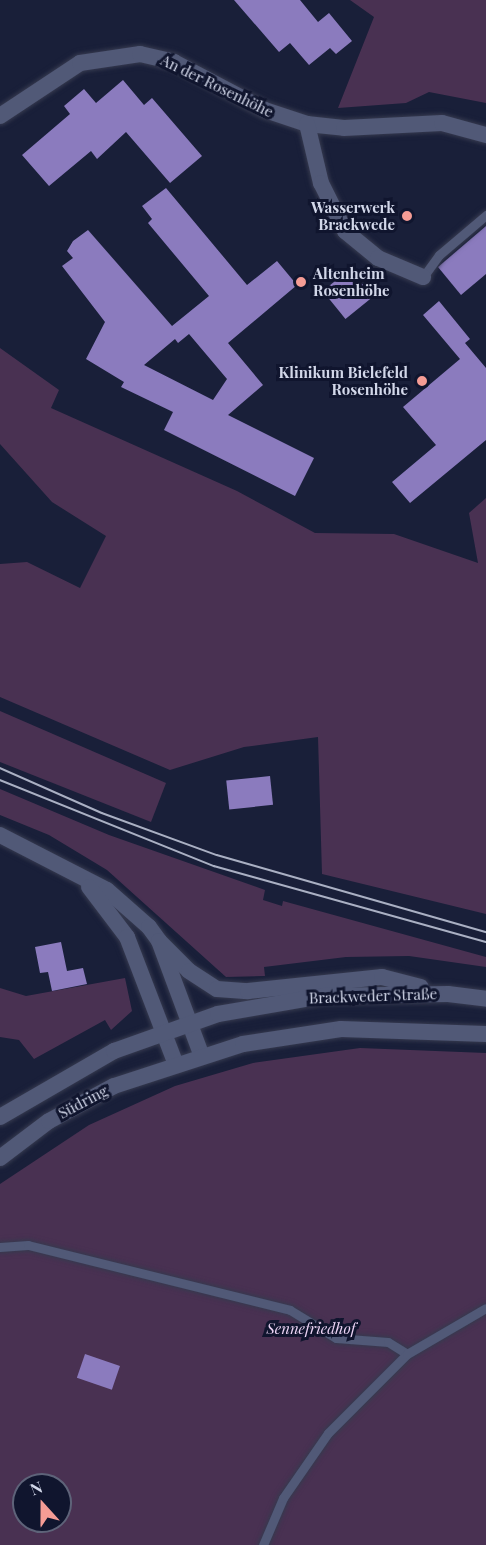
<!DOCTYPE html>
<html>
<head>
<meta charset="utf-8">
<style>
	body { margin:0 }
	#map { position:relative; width:486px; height:1545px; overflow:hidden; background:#191f39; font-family:"Playfair Display",serif }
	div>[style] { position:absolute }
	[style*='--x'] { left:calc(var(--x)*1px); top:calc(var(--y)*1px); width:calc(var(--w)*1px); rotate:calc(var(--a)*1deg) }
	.green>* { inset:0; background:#493152 }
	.building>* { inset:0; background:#8b7bbe; transform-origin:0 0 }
	.roads { filter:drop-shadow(0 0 2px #363a4f) drop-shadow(0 0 2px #363a4f) }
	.service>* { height:9px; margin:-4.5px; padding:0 4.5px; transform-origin:4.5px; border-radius:4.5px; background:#515977 }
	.minor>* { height:16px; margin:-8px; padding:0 8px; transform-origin:8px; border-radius:8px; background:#515977 }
	.tertiary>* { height:16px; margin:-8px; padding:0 8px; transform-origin:8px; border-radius:8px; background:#515977 }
	.secondary>* { height:16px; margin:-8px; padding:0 8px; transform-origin:8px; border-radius:8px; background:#515977 }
	.tram>* { height:1.5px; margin:-0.75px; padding:0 0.75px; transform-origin:0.75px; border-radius:0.75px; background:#aab0c3 }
	.dots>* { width:16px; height:16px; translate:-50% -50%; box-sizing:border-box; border:3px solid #10152e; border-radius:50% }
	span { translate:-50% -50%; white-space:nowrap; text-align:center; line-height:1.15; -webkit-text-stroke:6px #10152e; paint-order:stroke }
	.street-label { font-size:15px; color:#d2d7e9 }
	.poi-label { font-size:15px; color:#d2d7e9; font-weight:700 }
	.right { translate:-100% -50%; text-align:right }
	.left { translate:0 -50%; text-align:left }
	.park-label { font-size:15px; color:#ecd4f5; font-style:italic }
	.north { position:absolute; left:12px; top:1473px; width:60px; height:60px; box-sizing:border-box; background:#10152e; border:2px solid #5e6379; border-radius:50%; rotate:339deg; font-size:16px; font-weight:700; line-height:24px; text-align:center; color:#d2d7e9 }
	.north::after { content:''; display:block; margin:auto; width:21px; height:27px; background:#f59c95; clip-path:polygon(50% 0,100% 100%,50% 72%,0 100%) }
</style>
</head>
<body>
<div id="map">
	<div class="green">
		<i style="clip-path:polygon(350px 0,486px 0,486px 103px,429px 92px,406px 103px,338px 108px,374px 17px)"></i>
		<i style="clip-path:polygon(0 348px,59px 390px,51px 408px,237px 491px,315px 533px,394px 534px,478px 563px,469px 513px,486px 498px,486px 914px,322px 874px,318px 737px,244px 747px,170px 770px,0 697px,0 564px,27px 562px,80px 588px,106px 536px,52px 502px,0 444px)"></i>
		<i style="clip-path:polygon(0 711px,166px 783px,151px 822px,0 762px)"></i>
		<i style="clip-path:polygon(0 789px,109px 835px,265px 890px,263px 900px,282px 906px,283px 901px,486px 957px,486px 967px,409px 956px,346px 957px,264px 967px,265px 976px,226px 977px,107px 870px,49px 835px,0 815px)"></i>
		<i style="clip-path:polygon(125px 978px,132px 1011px,111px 1030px,105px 1020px,34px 1059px,19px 1040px,0 1037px,0 988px,26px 996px)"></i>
		<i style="clip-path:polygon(evenodd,360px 1048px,486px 1053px,486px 1545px,0 1545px,0 1184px,89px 1125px,175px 1086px,253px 1063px,360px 1048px,24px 1485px,60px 1485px,60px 1521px,24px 1521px,24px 1485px)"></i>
	</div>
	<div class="building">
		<i style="clip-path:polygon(234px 0,300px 0,318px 22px,329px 13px,352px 41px,336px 54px,330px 48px,309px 65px,290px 43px,279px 52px)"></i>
		<i style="clip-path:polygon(123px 80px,144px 105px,152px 98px,202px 156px,170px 183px,126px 132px,97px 159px,91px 151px,49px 186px,22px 155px,70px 114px,64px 106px,84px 89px,96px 103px)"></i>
		<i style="clip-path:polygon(evenodd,166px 188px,247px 285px,277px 261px,297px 285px,228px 343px,263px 385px,228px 415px,314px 458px,295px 496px,164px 430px,173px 412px,121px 387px,124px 382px,86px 359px,105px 322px,62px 266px,73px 258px,67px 251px,73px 241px,88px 230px,172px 326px,209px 296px,148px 223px,152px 219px,142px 206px,166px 188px,189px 334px,227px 379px,213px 400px,144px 365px,175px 339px,178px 343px,189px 334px)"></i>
		<i style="clip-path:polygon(486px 226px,486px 274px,461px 295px,438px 267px)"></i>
		<i style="left:350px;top:269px;width:36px;height:35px;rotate:51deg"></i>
		<i style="clip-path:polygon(439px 301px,470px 339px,465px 343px,486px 368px,486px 440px,410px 503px,392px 482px,436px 445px,403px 407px,460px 359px,423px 315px)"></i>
		<i style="left:270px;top:776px;width:29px;height:44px;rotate:84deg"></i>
		<i style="clip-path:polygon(61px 942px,67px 971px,83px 968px,87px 984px,52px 991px,48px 972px,40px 973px,35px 947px)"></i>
		<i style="left:85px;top:1354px;width:37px;height:25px;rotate:19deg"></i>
	</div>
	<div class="roads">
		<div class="service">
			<i style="--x:423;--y:277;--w:27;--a:-54"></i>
			<i style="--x:439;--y:255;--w:62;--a:-40.4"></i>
			<i style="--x:0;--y:1247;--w:28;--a:-4"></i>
			<i style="--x:28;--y:1245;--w:270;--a:13.9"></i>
			<i style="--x:290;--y:1310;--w:54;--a:31.3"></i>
			<i style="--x:336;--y:1338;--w:52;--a:4.4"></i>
			<i style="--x:388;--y:1342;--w:22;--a:32"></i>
			<i style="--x:263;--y:1545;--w:51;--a:-66.9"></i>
			<i style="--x:283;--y:1498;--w:79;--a:-55.3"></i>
			<i style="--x:328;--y:1433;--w:112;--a:-45"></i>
			<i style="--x:407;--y:1354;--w:91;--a:-30.2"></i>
		</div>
		<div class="minor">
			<i style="--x:0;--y:116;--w:96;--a:-33.5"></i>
			<i style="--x:80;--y:63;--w:61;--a:-8.5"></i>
			<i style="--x:140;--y:54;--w:35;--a:13"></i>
			<i style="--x:174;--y:62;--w:103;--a:27.8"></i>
			<i style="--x:265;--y:110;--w:44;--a:18.4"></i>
			<i style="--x:307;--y:124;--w:37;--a:6"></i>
			<i style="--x:344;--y:128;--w:98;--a:-2.9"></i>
			<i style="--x:442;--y:123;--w:46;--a:15.3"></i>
			<i style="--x:307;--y:124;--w:61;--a:76.7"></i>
			<i style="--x:321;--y:183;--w:54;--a:63.4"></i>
			<i style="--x:345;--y:231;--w:43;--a:39.3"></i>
			<i style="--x:378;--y:258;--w:49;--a:22.9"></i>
		</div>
		<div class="tertiary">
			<i style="--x:0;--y:835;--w:120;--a:27.2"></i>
			<i style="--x:107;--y:890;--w:56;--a:41.4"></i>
			<i style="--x:149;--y:927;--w:17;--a:54"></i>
			<i style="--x:159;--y:941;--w:121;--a:69.6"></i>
			<i style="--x:89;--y:887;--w:63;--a:52.8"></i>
			<i style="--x:127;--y:937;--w:134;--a:69"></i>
		</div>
		<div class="secondary">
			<i style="--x:159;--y:941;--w:42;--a:45"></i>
			<i style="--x:189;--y:971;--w:33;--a:33"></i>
			<i style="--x:217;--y:989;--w:31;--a:4"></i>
			<i style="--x:248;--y:991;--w:135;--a:-6"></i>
			<i style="--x:382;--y:977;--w:40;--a:14.4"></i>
			<i style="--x:0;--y:1117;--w:132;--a:-30.1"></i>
			<i style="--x:114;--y:1051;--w:110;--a:-19.6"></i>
			<i style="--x:218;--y:1014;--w:107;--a:-9.7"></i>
			<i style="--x:323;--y:996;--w:125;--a:-0.9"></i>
			<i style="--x:448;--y:994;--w:38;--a:7"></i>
			<i style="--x:0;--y:1158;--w:61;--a:-37.1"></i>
			<i style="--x:49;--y:1121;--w:74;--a:-28.3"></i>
			<i style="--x:114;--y:1086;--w:136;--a:-18"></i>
			<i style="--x:243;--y:1044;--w:99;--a:-8.7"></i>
			<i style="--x:341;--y:1029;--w:145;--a:2"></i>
		</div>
	</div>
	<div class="tram">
		<i style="--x:0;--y:768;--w:111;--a:23.8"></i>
		<i style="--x:102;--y:813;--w:122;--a:20.1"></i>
		<i style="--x:217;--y:855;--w:280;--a:16"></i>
		<i style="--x:0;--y:780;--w:231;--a:21.9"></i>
		<i style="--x:214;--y:866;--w:282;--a:15.6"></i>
	</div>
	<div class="dots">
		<i style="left:407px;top:216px;background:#f59c95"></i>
		<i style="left:301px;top:282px;background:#f59c95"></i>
		<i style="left:422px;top:381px;background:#f59c95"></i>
	</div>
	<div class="street-label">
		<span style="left:217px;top:86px;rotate:26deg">An der Rosenhöhe</span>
		<span style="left:373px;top:996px;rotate:-2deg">Brackweder Straße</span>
		<span style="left:83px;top:1102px;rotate:-28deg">Südring</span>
	</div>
	<div class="poi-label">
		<span class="right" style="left:395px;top:216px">Wasserwerk<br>Brackwede</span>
		<span class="left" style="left:313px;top:282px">Altenheim<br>Rosenhöhe</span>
		<span class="right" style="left:408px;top:381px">Klinikum Bielefeld<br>Rosenhöhe</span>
	</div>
	<div class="park-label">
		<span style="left:311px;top:1329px">Sennefriedhof</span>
	</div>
	<div class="north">N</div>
</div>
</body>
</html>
